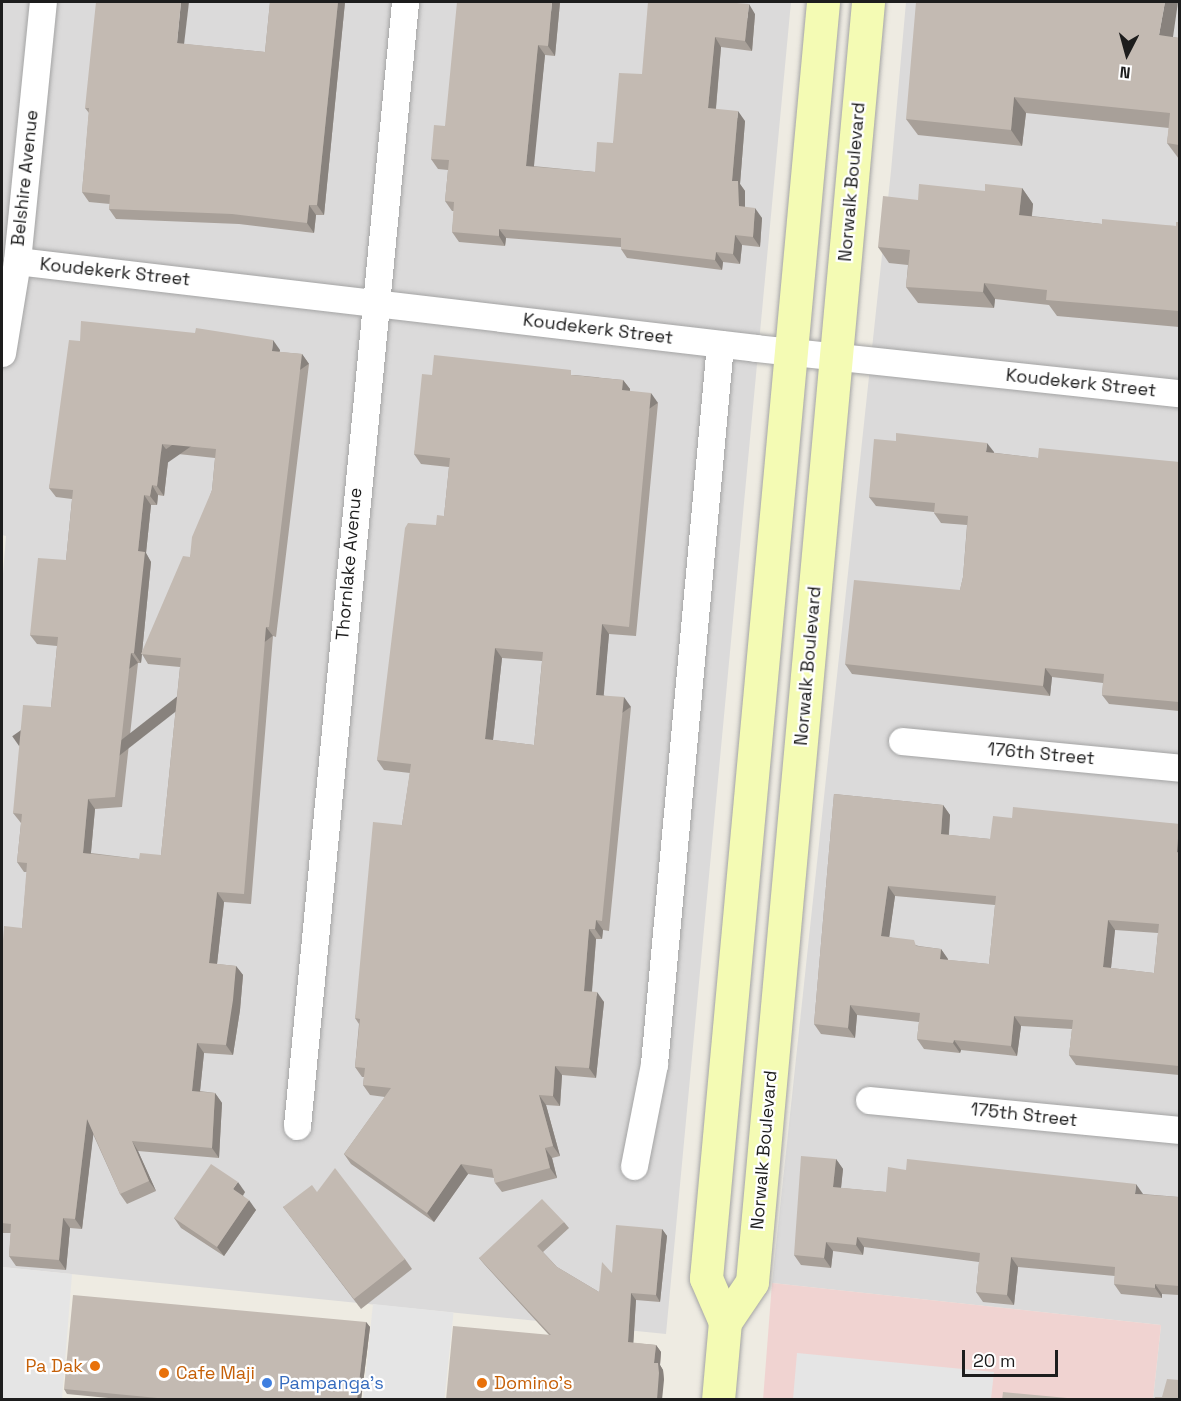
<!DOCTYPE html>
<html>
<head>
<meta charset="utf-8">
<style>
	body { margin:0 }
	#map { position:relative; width:1181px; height:1401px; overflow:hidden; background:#eeebe2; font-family:"Space Grotesk",sans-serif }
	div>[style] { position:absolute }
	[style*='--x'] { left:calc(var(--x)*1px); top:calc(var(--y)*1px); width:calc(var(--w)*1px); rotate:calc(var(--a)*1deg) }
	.residential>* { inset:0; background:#dbdada }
	.commercial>* { inset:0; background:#f0d3d1 }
	.parking>* { inset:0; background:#e5e5e5; transform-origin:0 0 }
	.roads { filter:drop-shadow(0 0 2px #a4a4a4) drop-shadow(0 0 2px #a4a4a4) }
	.street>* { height:27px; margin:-13.5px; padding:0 13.5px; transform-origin:13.5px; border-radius:13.5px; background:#fff }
	.secondary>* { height:33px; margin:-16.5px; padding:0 16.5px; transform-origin:16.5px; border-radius:16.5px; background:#f4fbb4 }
	.wall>* { inset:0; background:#a8a099 }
	.shaded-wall>* { inset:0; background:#88827d; transform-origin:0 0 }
	.building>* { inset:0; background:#c3bab2 }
	.dots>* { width:16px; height:16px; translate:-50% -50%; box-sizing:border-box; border:3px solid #fff; border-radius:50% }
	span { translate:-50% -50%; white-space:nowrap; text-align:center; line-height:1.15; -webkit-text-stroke:4.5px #fff; paint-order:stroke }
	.street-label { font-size:18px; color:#1d1d1d }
	.food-label { font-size:18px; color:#c56008 }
	.right { translate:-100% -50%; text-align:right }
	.left { translate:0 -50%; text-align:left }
	.shop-label { font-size:18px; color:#366cbe }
	.frame { position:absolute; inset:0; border:3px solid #1d1d1d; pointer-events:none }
	.north { position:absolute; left:1097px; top:24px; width:60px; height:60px; -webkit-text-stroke:4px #fff; paint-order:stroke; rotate:186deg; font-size:16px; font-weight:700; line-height:24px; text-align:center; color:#1d1d1d }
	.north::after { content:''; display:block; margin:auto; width:21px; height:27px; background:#1d1d1d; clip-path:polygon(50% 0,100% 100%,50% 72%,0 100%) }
	.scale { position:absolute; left:962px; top:1350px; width:96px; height:27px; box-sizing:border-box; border:3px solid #1d1d1d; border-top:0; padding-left:8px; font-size:18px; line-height:21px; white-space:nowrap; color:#1d1d1d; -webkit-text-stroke:4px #fff; paint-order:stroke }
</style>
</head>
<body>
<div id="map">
	<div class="residential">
		<i style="clip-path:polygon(2px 2px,791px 2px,666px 1334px,2px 1267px,2px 586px,6px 536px,2px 535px)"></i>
		<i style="clip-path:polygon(906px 2px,1179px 2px,1179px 1399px,1153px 1399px,1161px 1325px,772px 1283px,891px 171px)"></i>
	</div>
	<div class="commercial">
		<i style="clip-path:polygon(772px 1283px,1161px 1325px,1153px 1399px,763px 1400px)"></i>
	</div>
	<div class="parking">
		<i style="clip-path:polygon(2px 1267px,72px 1274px,62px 1399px,3px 1399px)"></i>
		<i style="left:373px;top:1304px;width:81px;height:95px;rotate:6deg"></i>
		<i style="clip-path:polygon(797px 1353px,994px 1372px,991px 1399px,793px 1399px)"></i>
	</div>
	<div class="roads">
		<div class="street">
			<i style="--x:17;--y:261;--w:744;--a:6.71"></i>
			<i style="--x:756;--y:348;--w:426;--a:6.1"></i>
			<i style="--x:2;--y:353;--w:93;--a:-80.7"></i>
			<i style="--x:17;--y:261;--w:260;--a:-84.3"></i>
			<i style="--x:902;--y:741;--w:279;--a:5.5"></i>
			<i style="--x:869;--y:1100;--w:312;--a:5.5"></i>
			<i style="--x:297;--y:1126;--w:1129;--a:-84.51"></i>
			<i style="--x:634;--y:1166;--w:104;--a:-78.9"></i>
			<i style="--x:654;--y:1064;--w:723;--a:-84.76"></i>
		</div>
		<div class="secondary">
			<i style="--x:725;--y:1322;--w:48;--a:-113.4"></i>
			<i style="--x:706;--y:1278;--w:1281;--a:-84.76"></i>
			<i style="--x:718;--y:1400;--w:78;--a:-84.9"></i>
			<i style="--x:725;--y:1322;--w:48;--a:-56"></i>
			<i style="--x:752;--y:1282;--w:1285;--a:-84.82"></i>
		</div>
	</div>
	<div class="wall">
		<i style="clip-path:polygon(270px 2px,345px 2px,324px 215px,316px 215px,314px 233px,239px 224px,116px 219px,109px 209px,110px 204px,89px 202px,82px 192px,89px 113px,85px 108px,184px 44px,265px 52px)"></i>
		<i style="clip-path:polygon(560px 2px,555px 56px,545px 55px,533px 166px,595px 172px,613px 143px,642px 74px,755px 14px,752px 51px,721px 47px,716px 109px,745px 121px,740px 184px,745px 191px,745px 207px,762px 218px,760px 247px,742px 245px,740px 264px,723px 262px,722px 270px,627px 258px,621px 249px,621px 247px,506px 238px,505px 246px,459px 242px,452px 232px,454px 211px,452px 211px,445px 201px,448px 170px,438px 169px,431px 159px,445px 126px)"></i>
		<i style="clip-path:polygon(1173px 37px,1179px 38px,1179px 159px,1167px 143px,1169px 128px,1026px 113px,1022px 146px,918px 135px,906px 119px)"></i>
		<i style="clip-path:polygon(1022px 188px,1033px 204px,1032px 216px,1102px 224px,1176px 226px,1179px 222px,1179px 327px,1057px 316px,1049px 305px,995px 299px,994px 308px,918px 303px,906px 287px,908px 265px,889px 263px,878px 247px,918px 200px,985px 191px)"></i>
		<i style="clip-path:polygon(evenodd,80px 341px,280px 350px,279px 352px,302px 354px,309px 364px,276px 637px,273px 636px,251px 904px,224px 902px,217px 964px,236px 966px,243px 975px,240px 1010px,233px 1055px,204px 1053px,200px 1091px,215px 1093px,222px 1103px,219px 1158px,138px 1151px,156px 1191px,127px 1204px,120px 1194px,93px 1134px,82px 1229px,70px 1228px,66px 1270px,16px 1266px,9px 1256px,11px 1233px,2px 1233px,2px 954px,22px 928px,27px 872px,24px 872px,17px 862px,21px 823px,13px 813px,51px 707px,57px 646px,37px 644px,30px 635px,66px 560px,72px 499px,56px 497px,49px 488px,80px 341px,169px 453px,215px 458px,212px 490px,190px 557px,142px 653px,151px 562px,146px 553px,151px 505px,157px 505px,158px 495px,164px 496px,169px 453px,80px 341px,142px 654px,148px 664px,180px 667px,161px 855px,139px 859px,91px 853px,95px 809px,122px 807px,138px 663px,141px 663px,142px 654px)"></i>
		<i style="clip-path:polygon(evenodd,432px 375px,575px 375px,623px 380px,630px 389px,630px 391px,658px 403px,636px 636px,609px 634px,603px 695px,631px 707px,609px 931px,603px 930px,602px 939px,596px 939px,592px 992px,604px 1002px,596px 1078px,562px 1075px,560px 1106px,546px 1105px,560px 1156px,552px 1158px,557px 1178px,502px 1192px,495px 1183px,494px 1178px,468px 1174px,434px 1222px,351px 1164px,344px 1154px,385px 1097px,370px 1095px,363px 1085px,364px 1077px,362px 1077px,355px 1067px,359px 1024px,355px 1018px,402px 825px,410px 773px,384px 770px,377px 760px,436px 525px,444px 516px,449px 467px,421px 464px,414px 454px,432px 375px,502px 658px,542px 661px,534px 745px,493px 740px,502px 658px)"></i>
		<i style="clip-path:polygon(896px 441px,1038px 458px,1179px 462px,1179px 711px,1109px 704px,1102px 695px,1103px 683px,1052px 677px,1050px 696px,852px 674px,845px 664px,960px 590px,963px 577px,967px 525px,941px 523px,934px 513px,934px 512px,876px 506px,869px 497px)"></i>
		<i style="clip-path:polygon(evenodd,834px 794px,943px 805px,950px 815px,949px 835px,990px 839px,1012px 818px,1179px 824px,1179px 1075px,1076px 1065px,1069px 1055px,1072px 1029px,1021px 1026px,1017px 1056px,961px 1050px,960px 1053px,924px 1049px,917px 1039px,919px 1022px,857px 1015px,855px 1038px,821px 1034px,814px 1024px,834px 794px,895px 896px,995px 905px,989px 964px,948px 960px,941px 949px,919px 946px,889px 937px,895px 896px,834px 794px,1115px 930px,1158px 933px,1154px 973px,1111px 968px,1115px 930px)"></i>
		<i style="clip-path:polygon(836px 1159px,843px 1169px,841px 1188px,886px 1192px,906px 1170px,1143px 1194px,1179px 1197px,1179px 1295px,1162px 1294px,1162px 1298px,1121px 1294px,1114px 1284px,1115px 1276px,1018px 1267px,1014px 1305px,983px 1302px,976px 1292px,979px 1262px,864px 1247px,863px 1255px,833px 1251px,831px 1268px,801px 1265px,794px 1255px)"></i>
		<i style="clip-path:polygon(245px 1192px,243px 1196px,256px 1210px,224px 1256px,181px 1228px,174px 1218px)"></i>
		<i style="clip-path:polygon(317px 1192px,405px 1259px,412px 1269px,361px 1309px,283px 1207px)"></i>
		<i style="clip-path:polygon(564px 1222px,569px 1228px,543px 1252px,557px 1267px,599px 1292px,612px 1273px,662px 1229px,667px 1236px,660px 1302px,636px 1300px,633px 1343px,656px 1345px,661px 1352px,660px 1365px,663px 1370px,664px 1380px,549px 1335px,484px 1264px,479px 1258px)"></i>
		<i style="clip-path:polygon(366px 1322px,370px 1327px,361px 1400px,129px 1400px,67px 1394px,64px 1389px)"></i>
	</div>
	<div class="shaded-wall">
		<i style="clip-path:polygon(181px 2px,189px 2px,183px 53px,177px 43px)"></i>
		<i style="clip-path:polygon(338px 2px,345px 2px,324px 215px,317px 205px)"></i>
		<i style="clip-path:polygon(552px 2px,560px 2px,555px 56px,548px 46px)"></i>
		<i style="clip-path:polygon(1165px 2px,1178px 2px,1171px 51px,1159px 35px)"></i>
		<i style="clip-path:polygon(749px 4px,755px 14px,752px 51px,745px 41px)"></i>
		<i style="clip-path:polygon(715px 37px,721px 47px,715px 118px,708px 108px)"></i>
		<i style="clip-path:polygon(538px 45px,545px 55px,533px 176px,526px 166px)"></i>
		<i style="clip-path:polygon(1014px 97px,1026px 113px,1022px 146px,1011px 130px)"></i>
		<i style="clip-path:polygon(738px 111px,745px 121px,740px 184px,745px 191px,745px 216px,739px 206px,732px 181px)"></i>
		<i style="clip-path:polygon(1022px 188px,1033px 204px,1030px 231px,1019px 215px)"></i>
		<i style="clip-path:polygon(309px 205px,316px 215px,314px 233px,307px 223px)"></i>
		<i style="clip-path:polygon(755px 208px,762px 218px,760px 247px,753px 237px)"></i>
		<i style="clip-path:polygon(499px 229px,506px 238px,505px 246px,499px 236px)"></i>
		<i style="clip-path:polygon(735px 235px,742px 245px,740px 264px,733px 254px)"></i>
		<i style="clip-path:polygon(716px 252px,723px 262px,722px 270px,715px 260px)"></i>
		<i style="clip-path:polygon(984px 283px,995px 299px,994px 308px,983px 292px)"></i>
		<i style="clip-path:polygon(273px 340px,280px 350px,278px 361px,272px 351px)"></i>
		<i style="left:302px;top:354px;width:12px;height:275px;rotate:55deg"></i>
		<i style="clip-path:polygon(623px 380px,630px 389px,629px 400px,622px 390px)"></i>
		<i style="left:651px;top:393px;width:12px;height:235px;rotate:55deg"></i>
		<i style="clip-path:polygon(987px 443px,994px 452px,993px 462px,986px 452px)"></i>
		<i style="clip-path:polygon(162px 444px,169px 453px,164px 496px,157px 486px)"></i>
		<i style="clip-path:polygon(152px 485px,158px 495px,157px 505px,150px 496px)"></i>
		<i style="clip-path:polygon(144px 495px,151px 505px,146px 553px,151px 562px,141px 663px,134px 653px,138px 551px)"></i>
		<i style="clip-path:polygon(602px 624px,609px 634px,603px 704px,596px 695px)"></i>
		<i style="left:266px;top:627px;width:11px;height:268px;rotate:52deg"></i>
		<i style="clip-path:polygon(495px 648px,502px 658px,492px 749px,485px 739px)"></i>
		<i style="left:131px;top:653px;width:12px;height:145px;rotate:55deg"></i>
		<i style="clip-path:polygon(1045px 668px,1052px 677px,1050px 696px,1043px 686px)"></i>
		<i style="left:624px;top:697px;width:12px;height:225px;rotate:55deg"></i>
		<i style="clip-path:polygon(88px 799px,95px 809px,90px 862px,83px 853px)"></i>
		<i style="clip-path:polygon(943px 805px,950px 815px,948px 844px,941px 834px)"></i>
		<i style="clip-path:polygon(1179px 825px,1179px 857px,1177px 852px)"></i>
		<i style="clip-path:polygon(888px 886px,895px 896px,888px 946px,881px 936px)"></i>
		<i style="clip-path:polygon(217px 892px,224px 902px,216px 973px,209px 963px)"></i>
		<i style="clip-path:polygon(596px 920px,603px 930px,602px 939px,595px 929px)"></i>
		<i style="clip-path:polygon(1108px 920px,1115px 930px,1110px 977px,1103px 967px)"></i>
		<i style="clip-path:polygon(589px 929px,596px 939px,591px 1001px,584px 991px)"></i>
		<i style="clip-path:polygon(941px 949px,948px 959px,947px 969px,940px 959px)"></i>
		<i style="clip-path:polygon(236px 966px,243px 975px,240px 1010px,233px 1055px,226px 1045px)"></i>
		<i style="clip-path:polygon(597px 992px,604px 1002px,596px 1078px,589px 1068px)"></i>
		<i style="clip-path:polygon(850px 1005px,857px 1015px,855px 1038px,848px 1028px)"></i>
		<i style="clip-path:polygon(1014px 1016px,1021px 1026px,1017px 1056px,1011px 1046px)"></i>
		<i style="clip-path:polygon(954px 1040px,961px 1050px,960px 1053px,953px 1043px)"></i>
		<i style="clip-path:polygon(197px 1043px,204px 1053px,199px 1101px,192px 1091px)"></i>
		<i style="clip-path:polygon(555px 1066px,562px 1075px,560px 1106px,553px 1096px)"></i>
		<i style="clip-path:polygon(215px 1093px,222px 1103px,219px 1158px,212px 1148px)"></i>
		<i style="clip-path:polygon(539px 1095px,546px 1105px,560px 1156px,553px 1146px)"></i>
		<i style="clip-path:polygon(87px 1119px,94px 1129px,82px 1229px,75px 1219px)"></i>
		<i style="clip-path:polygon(132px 1141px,138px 1151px,156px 1191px,149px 1181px)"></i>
		<i style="clip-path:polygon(545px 1148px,552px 1158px,557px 1178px,550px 1168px)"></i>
		<i style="clip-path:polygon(836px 1159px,843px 1169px,840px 1197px,833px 1187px)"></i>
		<i style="clip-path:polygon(461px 1164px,468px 1174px,434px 1222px,427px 1213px)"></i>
		<i style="clip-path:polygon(238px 1182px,245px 1192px,240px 1199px,233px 1189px)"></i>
		<i style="clip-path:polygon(1136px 1184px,1143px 1194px,1135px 1194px)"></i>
		<i style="clip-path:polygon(249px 1200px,256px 1210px,224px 1256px,217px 1247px)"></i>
		<i style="clip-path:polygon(63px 1218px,70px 1228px,66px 1270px,59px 1260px)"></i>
		<i style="clip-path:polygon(662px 1229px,667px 1236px,660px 1302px,656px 1295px)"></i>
		<i style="clip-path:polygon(857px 1237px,864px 1247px,863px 1255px,856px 1245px)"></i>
		<i style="clip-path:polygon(826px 1242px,833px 1251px,831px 1268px,824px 1258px)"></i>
		<i style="clip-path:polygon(1011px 1257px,1018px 1267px,1014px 1305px,1007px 1295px)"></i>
		<i style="clip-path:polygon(1155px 1284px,1162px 1294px,1162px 1298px,1155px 1288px)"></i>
		<i style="clip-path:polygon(631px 1293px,636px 1300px,633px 1349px,628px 1342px)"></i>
		<i style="clip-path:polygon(366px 1322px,370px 1327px,361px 1400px,357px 1400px)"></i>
		<i style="clip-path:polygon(656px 1345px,661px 1352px,660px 1365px,663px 1370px,664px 1380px,662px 1400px,657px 1400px,654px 1363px)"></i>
	</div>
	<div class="building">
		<i style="clip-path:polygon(96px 2px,181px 2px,177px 43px,265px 52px,270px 2px,338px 2px,317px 205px,309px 205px,307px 223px,232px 214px,109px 209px,110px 195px,82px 192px,89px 108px,85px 108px)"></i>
		<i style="clip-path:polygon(457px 2px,552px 2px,548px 46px,538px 45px,526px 166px,595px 172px,597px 142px,613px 143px,619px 73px,642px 74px,648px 2px,724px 2px,749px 4px,745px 41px,715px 37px,708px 108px,738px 111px,732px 181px,738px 181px,739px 206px,755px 208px,753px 237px,735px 235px,733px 254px,716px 252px,715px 260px,621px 249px,621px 238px,499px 229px,499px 236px,452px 232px,454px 202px,445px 201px,449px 160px,431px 159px,434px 125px,445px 126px)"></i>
		<i style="clip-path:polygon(916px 2px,1165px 2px,1159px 35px,1179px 38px,1179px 145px,1167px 143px,1170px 113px,1014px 97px,1011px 130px,906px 119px)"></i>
		<i style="clip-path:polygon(919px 184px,985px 191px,985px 184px,1022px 188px,1019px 215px,1102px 224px,1102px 219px,1176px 226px,1176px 222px,1179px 222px,1179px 311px,1046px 300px,1047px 290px,984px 283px,983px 292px,906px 287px,910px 250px,878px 247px,883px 196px,918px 200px)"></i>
		<i style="clip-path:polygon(evenodd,81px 321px,195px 333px,196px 328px,273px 340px,272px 351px,302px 354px,269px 627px,266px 627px,244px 894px,217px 892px,209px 963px,236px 966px,233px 1000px,226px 1045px,197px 1043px,192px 1091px,215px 1093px,212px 1148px,132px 1141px,149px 1181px,120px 1194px,87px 1119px,75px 1219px,63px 1218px,59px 1260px,9px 1256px,11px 1224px,2px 1223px,2px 954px,4px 926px,22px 928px,27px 863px,17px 862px,22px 814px,13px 813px,23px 705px,51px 707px,58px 637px,30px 635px,38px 558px,66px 560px,73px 490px,49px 488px,69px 340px,80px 341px,81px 321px,162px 444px,216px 449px,212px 490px,192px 537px,190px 557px,183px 556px,141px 654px,181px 658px,161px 855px,140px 853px,139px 859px,83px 853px,88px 799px,115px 797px,131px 653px,134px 653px,145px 552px,138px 551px,144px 495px,150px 496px,152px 485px,157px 486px,162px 444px)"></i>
		<i style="clip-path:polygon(evenodd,434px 355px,571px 370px,571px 375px,623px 380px,622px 390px,651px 393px,629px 627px,602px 624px,596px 695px,624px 697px,602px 921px,596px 920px,595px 929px,589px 929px,584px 991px,597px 992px,589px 1068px,555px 1066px,553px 1096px,539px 1095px,553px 1146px,545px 1148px,550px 1168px,495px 1183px,492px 1169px,461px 1164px,427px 1213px,344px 1154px,391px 1088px,363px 1085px,365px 1068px,355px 1067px,360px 1019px,355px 1018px,373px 822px,402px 825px,411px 764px,377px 760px,405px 528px,408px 523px,436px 525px,437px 515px,444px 516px,450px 458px,414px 454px,422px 374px,432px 375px,434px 355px,495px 648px,543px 652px,534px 745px,485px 739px,495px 648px)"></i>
		<i style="clip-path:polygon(896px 433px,987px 443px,986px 452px,1038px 458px,1039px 448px,1179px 462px,1179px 702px,1102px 695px,1104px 674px,1045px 668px,1043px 686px,845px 664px,854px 580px,960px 590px,963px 577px,968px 516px,934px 513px,935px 503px,869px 497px,874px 439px,896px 441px)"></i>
		<i style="clip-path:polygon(evenodd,834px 794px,943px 805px,941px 834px,990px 839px,993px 816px,1012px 818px,1013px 807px,1179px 824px,1177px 852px,1179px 853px,1179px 1066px,1069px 1055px,1073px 1020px,1014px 1016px,1011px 1046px,954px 1040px,953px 1043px,917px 1039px,920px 1013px,850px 1005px,848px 1028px,814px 1024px,834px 794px,888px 886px,996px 896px,989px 964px,940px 959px,941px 949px,916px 946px,914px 940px,881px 936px,888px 886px,834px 794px,1108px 920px,1159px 924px,1154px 973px,1103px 967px,1108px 920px)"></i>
		<i style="clip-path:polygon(801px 1156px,836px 1159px,833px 1187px,886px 1192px,888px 1167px,906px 1170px,907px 1159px,1136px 1184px,1135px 1194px,1179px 1197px,1179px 1286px,1155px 1284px,1155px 1288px,1114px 1284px,1115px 1267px,1011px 1257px,1007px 1295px,976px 1292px,980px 1253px,857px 1237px,856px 1245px,826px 1242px,824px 1258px,794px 1255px)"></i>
		<i style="clip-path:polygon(211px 1164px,238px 1182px,233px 1189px,249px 1200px,217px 1247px,174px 1218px)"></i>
		<i style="clip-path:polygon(335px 1168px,405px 1259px,354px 1299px,283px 1207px,312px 1185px,317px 1192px)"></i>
		<i style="clip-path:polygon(542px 1199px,564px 1222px,537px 1246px,557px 1267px,599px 1292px,602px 1262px,612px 1273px,616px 1225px,662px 1229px,656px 1295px,631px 1293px,628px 1342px,656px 1345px,654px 1363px,658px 1363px,659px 1373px,657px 1400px,446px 1400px,453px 1326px,551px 1335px,479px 1258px)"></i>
		<i style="clip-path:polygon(73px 1295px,366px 1322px,357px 1400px,178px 1400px,64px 1389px)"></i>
		<i style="clip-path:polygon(1167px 1379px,1179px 1380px,1179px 1400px,1155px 1400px,1155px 1397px,1162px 1397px)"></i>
		<i style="clip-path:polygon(1003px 1392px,1078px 1399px,1078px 1400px,1002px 1400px)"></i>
	</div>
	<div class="dots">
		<i style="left:95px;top:1366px;background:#e8710a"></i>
		<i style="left:164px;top:1373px;background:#e8710a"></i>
		<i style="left:267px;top:1383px;background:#3f7fe0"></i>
		<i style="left:482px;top:1383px;background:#e8710a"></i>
	</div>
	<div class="street-label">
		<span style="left:25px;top:178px;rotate:-84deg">Belshire Avenue</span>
		<span style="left:852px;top:182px;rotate:-85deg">Norwalk Boulevard</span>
		<span style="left:115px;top:272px;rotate:6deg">Koudekerk Street</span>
		<span style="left:598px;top:329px;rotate:7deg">Koudekerk Street</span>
		<span style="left:1081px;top:383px;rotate:6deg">Koudekerk Street</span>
		<span style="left:349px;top:564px;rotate:-85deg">Thornlake Avenue</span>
		<span style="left:808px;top:666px;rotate:-85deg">Norwalk Boulevard</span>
		<span style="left:1041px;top:754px;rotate:5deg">176th Street</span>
		<span style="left:1024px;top:1115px;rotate:6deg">175th Street</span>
		<span style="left:764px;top:1150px;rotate:-85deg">Norwalk Boulevard</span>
	</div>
	<div class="food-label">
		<span class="right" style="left:83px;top:1366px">Pa Dak</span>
		<span class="left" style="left:176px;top:1373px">Cafe Maji</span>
		<span class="left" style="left:494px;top:1383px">Domino's</span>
	</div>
	<div class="shop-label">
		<span class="left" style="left:279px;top:1383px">Pampanga's</span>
	</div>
	<div class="frame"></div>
	<div class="north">N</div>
	<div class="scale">20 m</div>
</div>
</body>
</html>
